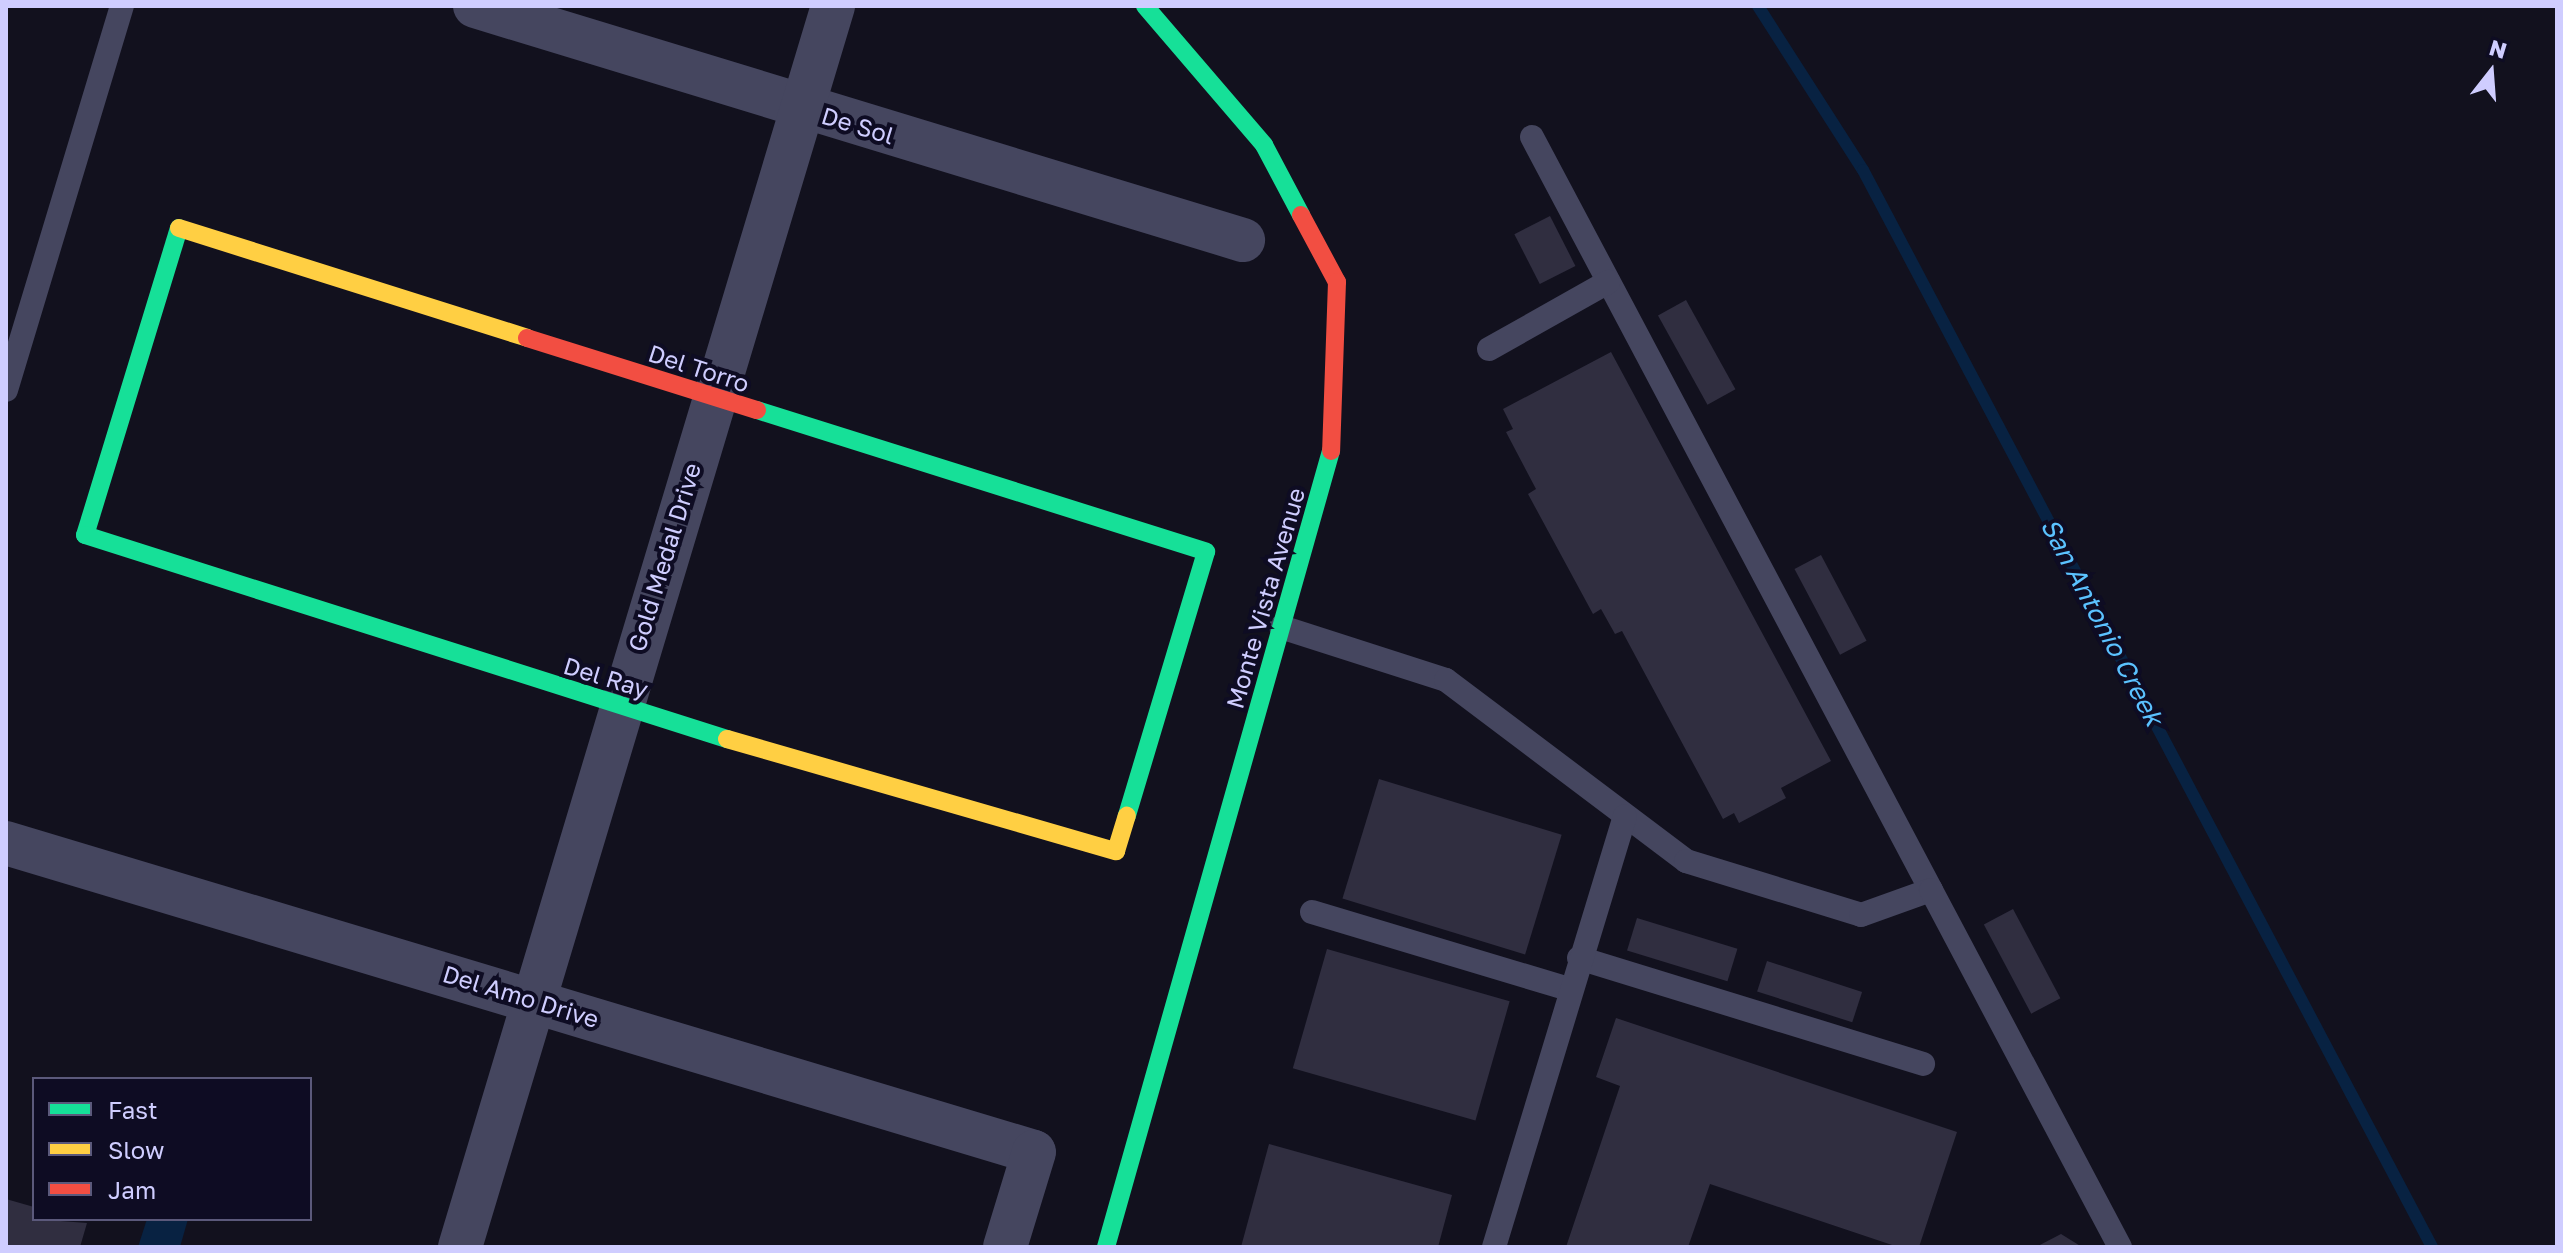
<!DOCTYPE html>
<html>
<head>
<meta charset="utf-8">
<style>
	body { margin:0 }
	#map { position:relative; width:2563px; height:1253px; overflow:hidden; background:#12111e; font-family:"Golos Text",sans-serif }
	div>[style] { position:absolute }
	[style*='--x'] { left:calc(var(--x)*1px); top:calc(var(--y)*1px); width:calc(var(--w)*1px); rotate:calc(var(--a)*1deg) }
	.water>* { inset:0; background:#082242 }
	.stream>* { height:12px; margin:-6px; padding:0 6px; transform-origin:6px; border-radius:6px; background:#082242 }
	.building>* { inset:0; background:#302e40; transform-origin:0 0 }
	.lane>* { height:24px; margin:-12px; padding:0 12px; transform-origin:12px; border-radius:12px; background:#45465f }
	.street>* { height:44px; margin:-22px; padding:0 22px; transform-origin:22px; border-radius:22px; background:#45465f }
	.fast>* { height:18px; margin:-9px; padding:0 9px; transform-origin:9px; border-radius:9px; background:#16e098 }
	.slow>* { height:18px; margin:-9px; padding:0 9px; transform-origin:9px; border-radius:9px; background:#ffcf43 }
	.jam>* { height:18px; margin:-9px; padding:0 9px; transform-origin:9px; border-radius:9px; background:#f24e42 }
	span { translate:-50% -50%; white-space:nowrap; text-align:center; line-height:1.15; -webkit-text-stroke:8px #0e0c23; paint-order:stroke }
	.street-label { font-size:24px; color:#cfcdff }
	.water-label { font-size:26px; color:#5bc2ff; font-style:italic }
	.frame { position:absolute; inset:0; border:8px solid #cfcdff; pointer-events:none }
	.legend { position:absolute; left:32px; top:1077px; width:280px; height:144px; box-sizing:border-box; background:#0e0c23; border:2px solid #5b597b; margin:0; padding:10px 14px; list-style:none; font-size:24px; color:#cfcdff }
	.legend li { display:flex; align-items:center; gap:16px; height:40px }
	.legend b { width:40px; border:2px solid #5b597b }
	.north { position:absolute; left:2451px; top:32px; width:80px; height:80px; -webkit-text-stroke:6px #0e0c23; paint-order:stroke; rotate:17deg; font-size:22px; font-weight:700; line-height:32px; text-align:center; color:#cfcdff }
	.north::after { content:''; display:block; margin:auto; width:28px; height:36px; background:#cfcdff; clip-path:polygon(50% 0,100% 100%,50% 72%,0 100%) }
</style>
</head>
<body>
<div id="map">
	<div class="water">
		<i style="clip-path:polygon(147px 1219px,188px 1219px,180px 1247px,138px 1247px)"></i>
	</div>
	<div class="stream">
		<i style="--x:1758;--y:6;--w:195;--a:57.4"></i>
		<i style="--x:1863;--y:170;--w:1218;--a:62.15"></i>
	</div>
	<div class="building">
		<i style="left:1550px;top:216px;width:56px;height:40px;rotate:63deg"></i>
		<i style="left:1686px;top:300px;width:102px;height:32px;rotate:61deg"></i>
		<i style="clip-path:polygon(1611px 352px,1831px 761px,1781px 788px,1786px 798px,1739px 823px,1734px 813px,1723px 819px,1622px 631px,1615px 634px,1601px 609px,1593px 614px,1528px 494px,1536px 489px,1506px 432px,1513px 429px,1503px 409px)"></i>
		<i style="left:1821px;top:555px;width:97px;height:30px;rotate:62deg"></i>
		<i style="left:1379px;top:779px;width:191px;height:125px;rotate:17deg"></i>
		<i style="left:2013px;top:909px;width:101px;height:33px;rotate:62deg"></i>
		<i style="left:1637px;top:918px;width:105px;height:34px;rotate:17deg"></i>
		<i style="left:1327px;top:949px;width:190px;height:124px;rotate:16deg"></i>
		<i style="left:1767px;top:961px;width:100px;height:32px;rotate:18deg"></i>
		<i style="clip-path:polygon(1616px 1018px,1957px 1132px,1919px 1247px,1898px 1247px,1710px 1184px,1688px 1247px,1566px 1247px,1620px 1086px,1596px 1077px)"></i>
		<i style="clip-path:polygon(1269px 1144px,1452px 1195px,1438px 1247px,1241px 1247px)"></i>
		<i style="clip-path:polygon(6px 1199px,34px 1207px,34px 1219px,87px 1223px,80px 1247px,6px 1247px)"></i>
		<i style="clip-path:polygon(2061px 1234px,2082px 1247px,2036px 1247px)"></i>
	</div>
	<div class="lane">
		<i style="--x:1532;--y:137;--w:852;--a:62.08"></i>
		<i style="--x:1489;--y:349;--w:137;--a:-29.4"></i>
		<i style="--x:6;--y:390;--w:401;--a:-73.2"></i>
		<i style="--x:1281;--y:627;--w:173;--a:17.8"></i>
		<i style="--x:1446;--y:680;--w:301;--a:37"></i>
		<i style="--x:1686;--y:861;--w:183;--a:17.1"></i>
		<i style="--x:1861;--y:915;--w:74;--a:-19.7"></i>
		<i style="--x:1931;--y:890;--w:404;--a:62.1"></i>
		<i style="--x:1312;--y:912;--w:268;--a:16.7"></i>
		<i style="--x:1579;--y:958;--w:360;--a:17.1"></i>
		<i style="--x:1494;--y:1247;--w:450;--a:-73.1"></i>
	</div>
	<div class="street">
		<i style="--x:475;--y:6;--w:803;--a:16.95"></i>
		<i style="--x:6;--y:843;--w:1073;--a:16.73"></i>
		<i style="--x:1034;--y:1152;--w:99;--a:107"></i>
		<i style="--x:460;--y:1247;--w:1296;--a:-73.27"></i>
	</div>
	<div class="fast">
		<i style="--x:1145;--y:6;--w:183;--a:49.4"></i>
		<i style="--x:1264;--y:145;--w:79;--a:62.1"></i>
		<i style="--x:179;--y:228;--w:321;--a:107"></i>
		<i style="--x:85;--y:535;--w:674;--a:17.63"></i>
		<i style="--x:757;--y:410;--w:471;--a:17.5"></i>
		<i style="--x:1206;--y:552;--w:276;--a:106.7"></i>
		<i style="--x:1106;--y:1247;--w:827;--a:-74.22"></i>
	</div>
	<div class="slow">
		<i style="--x:179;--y:228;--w:365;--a:17.5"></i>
		<i style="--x:727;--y:739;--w:405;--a:16.1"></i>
		<i style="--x:1116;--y:851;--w:37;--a:-73"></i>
	</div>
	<div class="jam">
		<i style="--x:1301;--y:215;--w:76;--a:61.8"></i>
		<i style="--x:1337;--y:282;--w:169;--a:92"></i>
		<i style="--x:527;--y:338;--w:241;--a:17.4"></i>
	</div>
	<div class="street-label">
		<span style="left:858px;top:125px;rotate:17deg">De Sol</span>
		<span style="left:699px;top:368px;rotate:18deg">Del Torro</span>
		<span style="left:664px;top:557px;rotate:-73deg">Gold Medal Drive</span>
		<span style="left:1265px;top:598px;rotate:-74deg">Monte Vista Avenue</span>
		<span style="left:606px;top:677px;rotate:17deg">Del Ray</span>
		<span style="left:521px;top:996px;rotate:17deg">Del Amo Drive</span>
	</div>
	<div class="water-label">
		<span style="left:2102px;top:622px;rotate:62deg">San Antonio Creek</span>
	</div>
	<div class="frame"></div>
	<ul class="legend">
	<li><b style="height:10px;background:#16e098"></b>Fast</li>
	<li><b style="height:10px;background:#ffcf43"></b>Slow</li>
	<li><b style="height:10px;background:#f24e42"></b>Jam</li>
	</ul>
	<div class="north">N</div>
</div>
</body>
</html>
